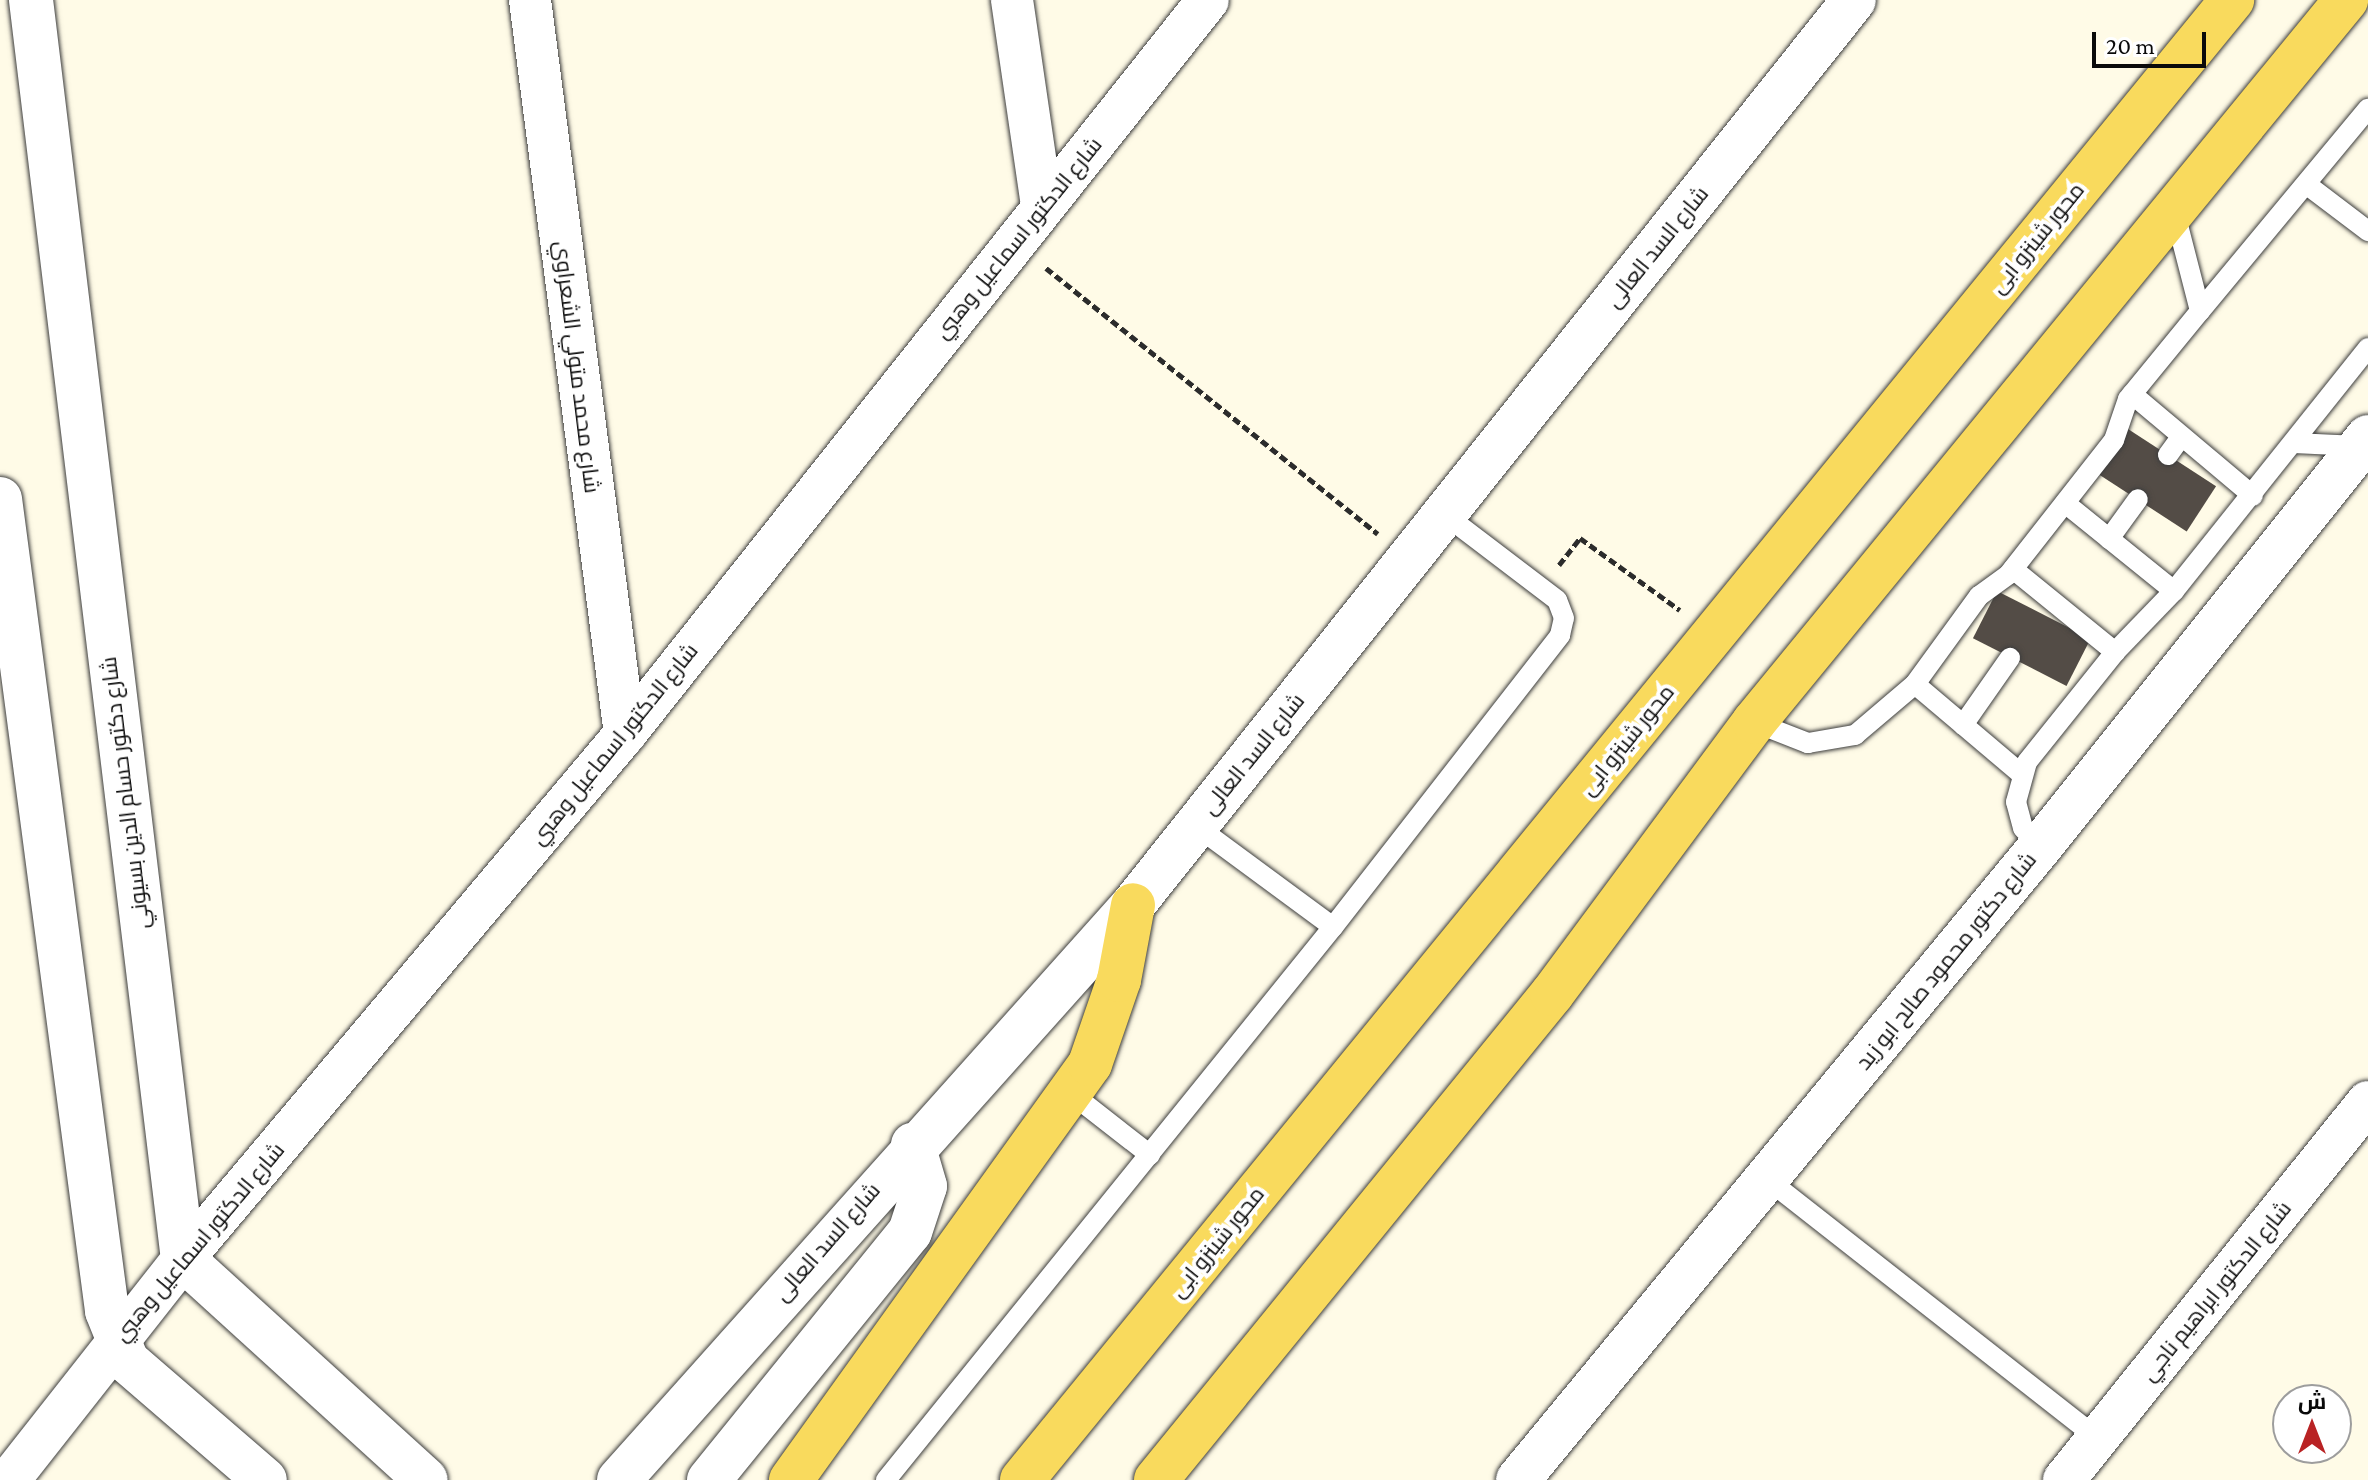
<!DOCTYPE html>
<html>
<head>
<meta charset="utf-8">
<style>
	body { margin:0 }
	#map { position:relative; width:2368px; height:1480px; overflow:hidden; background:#fffbe7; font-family:"Crimson Pro",Cairo,serif }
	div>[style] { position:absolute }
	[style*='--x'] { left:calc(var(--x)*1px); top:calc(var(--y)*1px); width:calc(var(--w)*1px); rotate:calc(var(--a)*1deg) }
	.building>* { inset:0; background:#534c46; transform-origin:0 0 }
	.path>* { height:5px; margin-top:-2.5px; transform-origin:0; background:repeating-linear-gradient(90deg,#2c2c2c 0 8px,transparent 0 12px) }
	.roads { filter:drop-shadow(0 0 2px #3d3d3d) drop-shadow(0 0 2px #3d3d3d) }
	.service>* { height:20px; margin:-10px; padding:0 10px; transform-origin:10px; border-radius:10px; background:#fff }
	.minor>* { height:42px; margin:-21px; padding:0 21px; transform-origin:21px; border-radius:21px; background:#fff }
	.tertiary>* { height:44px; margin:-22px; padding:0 22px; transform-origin:22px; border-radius:22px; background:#fff }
	.primary>* { height:44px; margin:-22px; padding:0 22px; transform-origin:22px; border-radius:22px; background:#f9da5d }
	span { translate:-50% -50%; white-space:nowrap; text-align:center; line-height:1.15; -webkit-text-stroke:8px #fff; paint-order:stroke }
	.street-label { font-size:22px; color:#0a0a0a }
	.north { position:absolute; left:2272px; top:1384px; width:80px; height:80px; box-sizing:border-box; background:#fff; border:2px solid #9d9d9d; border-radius:50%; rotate:0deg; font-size:22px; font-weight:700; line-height:32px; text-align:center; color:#0a0a0a }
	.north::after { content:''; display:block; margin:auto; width:28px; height:36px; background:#b92324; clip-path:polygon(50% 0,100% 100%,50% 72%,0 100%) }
	.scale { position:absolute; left:2092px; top:32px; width:114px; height:36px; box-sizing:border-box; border:4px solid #0a0a0a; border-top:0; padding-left:10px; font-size:24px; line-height:28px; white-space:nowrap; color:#0a0a0a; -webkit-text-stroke:6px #fff; paint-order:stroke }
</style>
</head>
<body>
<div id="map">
	<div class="building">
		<i style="left:2128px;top:429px;width:105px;height:54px;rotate:33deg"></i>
		<i style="left:1997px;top:591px;width:105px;height:53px;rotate:27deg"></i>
	</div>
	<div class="path">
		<i style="--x:1046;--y:268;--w:425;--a:38.7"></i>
		<i style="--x:1559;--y:565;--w:34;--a:-52"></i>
		<i style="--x:1580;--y:538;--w:123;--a:35.8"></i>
	</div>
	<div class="roads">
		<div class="service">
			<i style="--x:2306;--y:184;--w:78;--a:37.2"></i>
			<i style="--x:2200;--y:311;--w:263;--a:-50.3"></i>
			<i style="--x:2132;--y:394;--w:158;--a:40.1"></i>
			<i style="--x:2294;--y:443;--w:64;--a:2.7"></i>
			<i style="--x:2168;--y:455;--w:22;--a:-54"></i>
			<i style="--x:2065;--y:503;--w:140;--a:38.9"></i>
			<i style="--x:2109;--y:539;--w:49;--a:-54.1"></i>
			<i style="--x:2013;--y:569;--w:132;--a:39.1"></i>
			<i style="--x:1915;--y:684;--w:138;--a:40.3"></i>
			<i style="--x:1754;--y:722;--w:58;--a:21.3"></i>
			<i style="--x:1808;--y:743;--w:48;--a:-9.7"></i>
			<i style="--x:1855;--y:735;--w:79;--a:-40.4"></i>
			<i style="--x:1915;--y:684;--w:109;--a:-54"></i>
			<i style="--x:1979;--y:596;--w:37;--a:-36"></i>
			<i style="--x:2009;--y:574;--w:170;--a:-51.9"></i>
			<i style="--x:2114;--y:440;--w:43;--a:-71.1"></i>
			<i style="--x:2128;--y:399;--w:114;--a:-50.7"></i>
			<i style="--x:2200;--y:311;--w:104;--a:-104.4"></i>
			<i style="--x:1963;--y:725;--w:82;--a:-55"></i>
			<i style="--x:1196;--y:826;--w:170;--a:36.4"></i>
			<i style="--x:2040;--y:847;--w:25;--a:-132"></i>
			<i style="--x:2023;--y:828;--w:27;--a:-105"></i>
			<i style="--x:2016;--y:802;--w:41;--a:-74.6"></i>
			<i style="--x:2027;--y:762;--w:141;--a:-51.3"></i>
			<i style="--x:2115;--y:652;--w:85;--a:-46"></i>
			<i style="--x:2174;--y:591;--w:311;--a:-51.4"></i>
			<i style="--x:1072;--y:1094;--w:99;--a:38"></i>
			<i style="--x:1767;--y:1179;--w:420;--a:38.1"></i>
			<i style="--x:886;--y:1480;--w:711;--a:-51.05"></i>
			<i style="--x:1333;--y:927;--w:370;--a:-52.1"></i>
			<i style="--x:1560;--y:635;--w:17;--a:-77"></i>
			<i style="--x:1564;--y:618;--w:19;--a:-111"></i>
			<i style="--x:1557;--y:600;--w:142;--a:-142.7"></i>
		</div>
		<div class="minor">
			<i style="--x:530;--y:0;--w:740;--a:82.63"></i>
			<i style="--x:1012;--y:0;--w:208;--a:81.7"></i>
			<i style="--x:9;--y:1480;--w:281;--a:-51.8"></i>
			<i style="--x:183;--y:1259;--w:686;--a:-49.91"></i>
			<i style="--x:625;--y:734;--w:937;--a:-51.54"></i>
			<i style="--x:2064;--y:1480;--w:485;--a:-51.2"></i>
		</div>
		<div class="tertiary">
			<i style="--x:31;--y:0;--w:1268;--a:83.12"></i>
			<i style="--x:183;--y:1259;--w:328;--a:42.3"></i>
			<i style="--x:0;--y:499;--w:819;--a:82.49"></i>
			<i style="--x:107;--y:1311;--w:54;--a:68.2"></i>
			<i style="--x:127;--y:1361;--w:182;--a:40.8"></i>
			<i style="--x:619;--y:1480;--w:771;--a:-48.21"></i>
			<i style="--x:1133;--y:905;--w:1157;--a:-51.46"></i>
			<i style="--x:709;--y:1480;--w:319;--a:-51"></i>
			<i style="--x:910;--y:1232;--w:48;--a:-71.9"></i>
			<i style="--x:925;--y:1186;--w:43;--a:-106.3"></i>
			<i style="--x:1518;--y:1480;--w:820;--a:-50.49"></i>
			<i style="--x:2040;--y:847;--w:525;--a:-51.34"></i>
		</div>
		<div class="primary">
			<i style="--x:791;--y:1480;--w:512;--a:-54.29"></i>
			<i style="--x:1090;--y:1064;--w:89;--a:-71"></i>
			<i style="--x:1119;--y:980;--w:76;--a:-79.4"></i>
			<i style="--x:1022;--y:1480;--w:1912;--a:-50.73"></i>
			<i style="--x:1156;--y:1480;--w:627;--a:-50.83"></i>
			<i style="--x:1552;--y:994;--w:339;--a:-53.4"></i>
			<i style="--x:1754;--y:722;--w:934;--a:-50.65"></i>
		</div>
	</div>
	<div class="street-label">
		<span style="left:1018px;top:238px;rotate:-51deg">شارع الدكتور اسماعيل وهبي</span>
		<span style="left:2037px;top:238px;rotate:-51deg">محور شينزو ابى</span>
		<span style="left:1657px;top:247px;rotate:-51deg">شارع السد العالى</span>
		<span style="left:577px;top:367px;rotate:83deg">شارع محمد متولي الشعراوي</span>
		<span style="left:1627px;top:740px;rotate:-51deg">محور شينزو ابى</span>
		<span style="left:614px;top:744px;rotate:-51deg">شارع الدكتور اسماعيل وهبي</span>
		<span style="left:1253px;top:754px;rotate:-51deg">شارع السد العالى</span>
		<span style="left:125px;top:793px;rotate:-97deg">شارع دكتور حسام الدين بسيوني</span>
		<span style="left:1946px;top:961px;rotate:-51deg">شارع دكتور محمود صالح ابو زيد</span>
		<span style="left:199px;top:1242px;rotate:-50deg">شارع الدكتور اسماعيل وهبي</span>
		<span style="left:827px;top:1242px;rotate:-49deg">شارع السد العالى</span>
		<span style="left:1217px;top:1242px;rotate:-51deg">محور شينزو ابى</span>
		<span style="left:2216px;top:1291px;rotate:-51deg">شارع الدكتور ابراهيم ناجي</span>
	</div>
	<div class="north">ش</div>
	<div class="scale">20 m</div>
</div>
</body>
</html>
